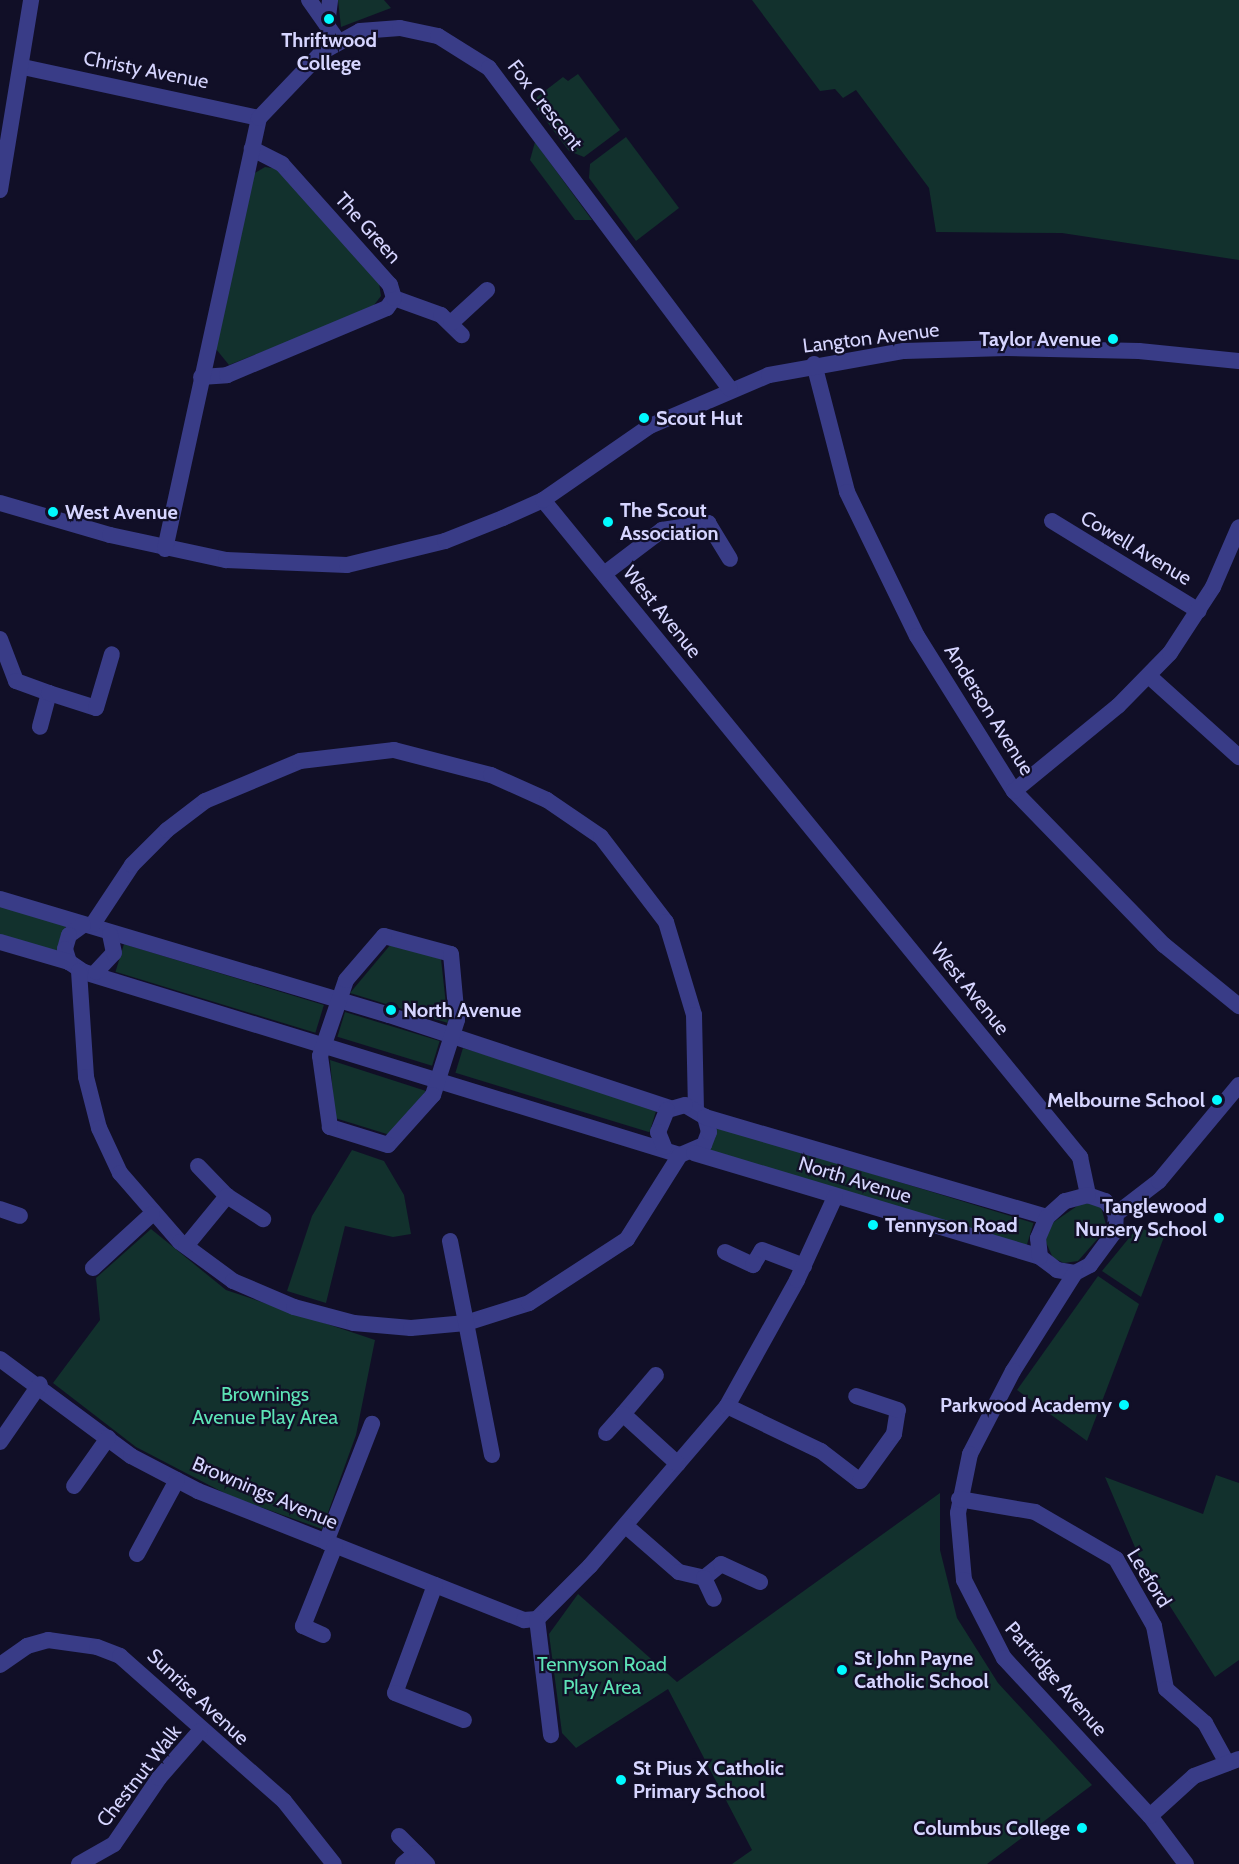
<!DOCTYPE html>
<html>
<head>
<meta charset="utf-8">
<style>
	body { margin:0 }
	#map { position:relative; width:1239px; height:1864px; overflow:hidden; background:#110f27; font-family:Cabin,sans-serif }
	div>[style] { position:absolute }
	[style*='--x'] { left:calc(var(--x)*1px); top:calc(var(--y)*1px); width:calc(var(--w)*1px); rotate:calc(var(--a)*1deg) }
	.green>* { inset:0; background:#12312d; transform-origin:0 0 }
	.minor>* { height:16px; margin:-8px; padding:0 8px; transform-origin:8px; border-radius:8px; background:#393c87 }
	.dots>* { width:16px; height:16px; translate:-50% -50%; box-sizing:border-box; border:3px solid #110f27; border-radius:50% }
	span { translate:-50% -50%; white-space:nowrap; text-align:center; line-height:1.15; -webkit-text-stroke:4.5px #110f27; paint-order:stroke }
	.poi-label { font-size:20px; color:#d6d5ff; font-weight:700 }
	.right { translate:-100% -50%; text-align:right }
	.left { translate:0 -50%; text-align:left }
	.street-label { font-size:20px; color:#d6d5ff }
	.park-label { font-size:20px; color:#5de3b6 }
</style>
</head>
<body>
<div id="map">
	<div class="green">
		<i style="clip-path:polygon(338px 0,384px 0,391px 8px,341px 27px)"></i>
		<i style="clip-path:polygon(752px 0,1239px 0,1239px 260px,1062px 233px,936px 232px,929px 188px,856px 90px,843px 98px,835px 89px,820px 91px)"></i>
		<i style="clip-path:polygon(578px 74px,620px 130px,584px 157px,569px 151px,535px 106px,537px 97px,563px 77px,568px 81px)"></i>
		<i style="clip-path:polygon(626px 137px,679px 208px,636px 241px,589px 178px,590px 164px)"></i>
		<i style="clip-path:polygon(535px 142px,592px 220px,575px 220px,530px 160px)"></i>
		<i style="clip-path:polygon(265px 167px,279px 169px,379px 283px,381px 296px,371px 309px,229px 365px,216px 349px,253px 174px)"></i>
		<i style="left:0;top:906px;width:69px;height:28px;rotate:17deg"></i>
		<i style="left:124px;top:944px;width:209px;height:29px;rotate:17deg"></i>
		<i style="clip-path:polygon(391px 944px,441px 959px,448px 1023px,350px 993px)"></i>
		<i style="left:345px;top:1012px;width:99px;height:26px;rotate:17deg"></i>
		<i style="left:463px;top:1048px;width:203px;height:26px;rotate:17deg"></i>
		<i style="clip-path:polygon(330px 1060px,426px 1091px,390px 1135px,335px 1118px)"></i>
		<i style="left:716px;top:1126px;width:332px;height:26px;rotate:17deg"></i>
		<i style="clip-path:polygon(352px 1150px,384px 1161px,404px 1195px,411px 1234px,393px 1237px,345px 1226px,326px 1303px,287px 1291px,312px 1216px)"></i>
		<i style="clip-path:polygon(1083px 1202px,1101px 1207px,1107px 1228px,1078px 1261px,1064px 1263px,1053px 1258px,1044px 1238px,1048px 1226px)"></i>
		<i style="clip-path:polygon(1138px 1227px,1164px 1237px,1141px 1297px,1102px 1271px)"></i>
		<i style="clip-path:polygon(151px 1229px,226px 1290px,375px 1340px,356px 1435px,322px 1529px,232px 1497px,136px 1447px,53px 1383px,100px 1320px,96px 1278px)"></i>
		<i style="clip-path:polygon(1098px 1276px,1139px 1304px,1087px 1441px,1017px 1390px)"></i>
		<i style="clip-path:polygon(1216px 1475px,1239px 1483px,1239px 1660px,1215px 1677px,1140px 1559px,1105px 1477px,1203px 1514px)"></i>
		<i style="clip-path:polygon(940px 1493px,940px 1550px,957px 1618px,998px 1683px,1092px 1785px,987px 1864px,732px 1864px,752px 1850px,668px 1689px,576px 1748px,562px 1733px,549px 1634px,578px 1594px,677px 1682px)"></i>
	</div>
	<div class="minor">
		<i style="--x:309;--y:0;--w:50;--a:54.7"></i>
		<i style="--x:327;--y:25;--w:25;--a:-83"></i>
		<i style="--x:23;--y:67;--w:241;--a:12.2"></i>
		<i style="--x:0;--y:190;--w:193;--a:-80.7"></i>
		<i style="--x:394;--y:298;--w:50;--a:19.9"></i>
		<i style="--x:441;--y:315;--w:29;--a:44"></i>
		<i style="--x:451;--y:323;--w:49;--a:-42.5"></i>
		<i style="--x:814;--y:364;--w:132;--a:75.5"></i>
		<i style="--x:847;--y:492;--w:160;--a:64.1"></i>
		<i style="--x:917;--y:636;--w:183;--a:58"></i>
		<i style="--x:1014;--y:791;--w:215;--a:45.8"></i>
		<i style="--x:1164;--y:945;--w:97;--a:39.1"></i>
		<i style="--x:201;--y:377;--w:26;--a:-4"></i>
		<i style="--x:227;--y:375;--w:173;--a:-22.7"></i>
		<i style="--x:387;--y:308;--w:12;--a:-55"></i>
		<i style="--x:394;--y:298;--w:14;--a:-107"></i>
		<i style="--x:390;--y:285;--w:162;--a:-131.8"></i>
		<i style="--x:282;--y:164;--w:34;--a:-153"></i>
		<i style="--x:543;--y:500;--w:849;--a:50.74"></i>
		<i style="--x:1080;--y:1157;--w:39;--a:78"></i>
		<i style="--x:0;--y:503;--w:115;--a:16.2"></i>
		<i style="--x:110;--y:535;--w:119;--a:12.2"></i>
		<i style="--x:226;--y:560;--w:121;--a:2.4"></i>
		<i style="--x:347;--y:565;--w:101;--a:-13.8"></i>
		<i style="--x:445;--y:541;--w:62;--a:-21.6"></i>
		<i style="--x:503;--y:518;--w:44;--a:-24.2"></i>
		<i style="--x:543;--y:500;--w:130;--a:-34.7"></i>
		<i style="--x:650;--y:426;--w:129;--a:-23.2"></i>
		<i style="--x:769;--y:375;--w:137;--a:-10.1"></i>
		<i style="--x:904;--y:351;--w:102;--a:-1.7"></i>
		<i style="--x:1006;--y:348;--w:133;--a:1.3"></i>
		<i style="--x:1139;--y:351;--w:100;--a:5.7"></i>
		<i style="--x:1052;--y:521;--w:172;--a:31.5"></i>
		<i style="--x:165;--y:549;--w:441;--a:-77.7"></i>
		<i style="--x:259;--y:118;--w:91;--a:-46.3"></i>
		<i style="--x:322;--y:52;--w:43;--a:-28.9"></i>
		<i style="--x:360;--y:31;--w:40;--a:-4.3"></i>
		<i style="--x:400;--y:28;--w:39;--a:12"></i>
		<i style="--x:438;--y:36;--w:60;--a:32.1"></i>
		<i style="--x:489;--y:68;--w:401;--a:53.1"></i>
		<i style="--x:604;--y:574;--w:73;--a:-37.2"></i>
		<i style="--x:662;--y:530;--w:47;--a:-8.7"></i>
		<i style="--x:708;--y:523;--w:42;--a:58.6"></i>
		<i style="--x:0;--y:639;--w:45;--a:69.1"></i>
		<i style="--x:16;--y:681;--w:35;--a:20"></i>
		<i style="--x:49;--y:693;--w:35;--a:105"></i>
		<i style="--x:1150;--y:677;--w:120;--a:42"></i>
		<i style="--x:49;--y:693;--w:49;--a:17.7"></i>
		<i style="--x:96;--y:708;--w:56;--a:-73.5"></i>
		<i style="--x:1014;--y:791;--w:134;--a:-39.3"></i>
		<i style="--x:1118;--y:706;--w:74;--a:-45.5"></i>
		<i style="--x:1170;--y:653;--w:79;--a:-56.9"></i>
		<i style="--x:1213;--y:587;--w:65;--a:-66.6"></i>
		<i style="--x:0;--y:899;--w:406;--a:16.6"></i>
		<i style="--x:389;--y:1015;--w:297;--a:18.3"></i>
		<i style="--x:93;--y:924;--w:71;--a:-56.5"></i>
		<i style="--x:132;--y:865;--w:49;--a:-45"></i>
		<i style="--x:167;--y:830;--w:48;--a:-37.3"></i>
		<i style="--x:205;--y:801;--w:103;--a:-22.8"></i>
		<i style="--x:300;--y:761;--w:95;--a:-6.7"></i>
		<i style="--x:394;--y:750;--w:100;--a:14.5"></i>
		<i style="--x:491;--y:775;--w:61;--a:24.1"></i>
		<i style="--x:547;--y:800;--w:65;--a:34.4"></i>
		<i style="--x:601;--y:837;--w:107;--a:52.6"></i>
		<i style="--x:666;--y:922;--w:97;--a:73.2"></i>
		<i style="--x:694;--y:1015;--w:94;--a:88.8"></i>
		<i style="--x:83;--y:925;--w:17;--a:144"></i>
		<i style="--x:69;--y:935;--w:15;--a:106"></i>
		<i style="--x:65;--y:949;--w:14;--a:73"></i>
		<i style="--x:69;--y:962;--w:18;--a:34"></i>
		<i style="--x:84;--y:972;--w:623;--a:17.07"></i>
		<i style="--x:680;--y:1155;--w:26;--a:-23"></i>
		<i style="--x:704;--y:1145;--w:14;--a:-69"></i>
		<i style="--x:709;--y:1132;--w:16;--a:-105"></i>
		<i style="--x:705;--y:1117;--w:23;--a:-149"></i>
		<i style="--x:685;--y:1105;--w:19;--a:164"></i>
		<i style="--x:667;--y:1110;--w:24;--a:112"></i>
		<i style="--x:658;--y:1132;--w:16;--a:68"></i>
		<i style="--x:384;--y:936;--w:69;--a:15"></i>
		<i style="--x:451;--y:954;--w:66;--a:84.8"></i>
		<i style="--x:457;--y:1020;--w:79;--a:107.7"></i>
		<i style="--x:433;--y:1095;--w:67;--a:132"></i>
		<i style="--x:388;--y:1145;--w:61;--a:-162.8"></i>
		<i style="--x:330;--y:1127;--w:72;--a:-98"></i>
		<i style="--x:320;--y:1056;--w:80;--a:-71.1"></i>
		<i style="--x:346;--y:980;--w:58;--a:-49.2"></i>
		<i style="--x:0;--y:942;--w:72;--a:16.2"></i>
		<i style="--x:79;--y:971;--w:106;--a:86.2"></i>
		<i style="--x:86;--y:1077;--w:53;--a:75.7"></i>
		<i style="--x:99;--y:1128;--w:50;--a:65"></i>
		<i style="--x:120;--y:1173;--w:91;--a:49"></i>
		<i style="--x:180;--y:1242;--w:66;--a:36.3"></i>
		<i style="--x:233;--y:1281;--w:66;--a:23.1"></i>
		<i style="--x:294;--y:1307;--w:62;--a:14.9"></i>
		<i style="--x:354;--y:1323;--w:57;--a:5"></i>
		<i style="--x:411;--y:1328;--w:55;--a:-5.2"></i>
		<i style="--x:466;--y:1323;--w:66;--a:-17.6"></i>
		<i style="--x:529;--y:1303;--w:117;--a:-33.1"></i>
		<i style="--x:627;--y:1239;--w:99;--a:-57.8"></i>
		<i style="--x:96;--y:972;--w:26;--a:-47"></i>
		<i style="--x:114;--y:953;--w:19;--a:-102"></i>
		<i style="--x:705;--y:1117;--w:356;--a:16.3"></i>
		<i style="--x:694;--y:1153;--w:361;--a:16.7"></i>
		<i style="--x:1040;--y:1257;--w:21;--a:37"></i>
		<i style="--x:1057;--y:1270;--w:18;--a:9"></i>
		<i style="--x:1075;--y:1273;--w:17;--a:-28"></i>
		<i style="--x:1090;--y:1265;--w:42;--a:-53.7"></i>
		<i style="--x:1115;--y:1231;--w:17;--a:-87"></i>
		<i style="--x:1116;--y:1214;--w:17;--a:-130"></i>
		<i style="--x:1105;--y:1201;--w:18;--a:-161"></i>
		<i style="--x:1088;--y:1195;--w:24;--a:165"></i>
		<i style="--x:1065;--y:1201;--w:24;--a:138"></i>
		<i style="--x:1047;--y:1217;--w:23;--a:113"></i>
		<i style="--x:1038;--y:1238;--w:19;--a:84"></i>
		<i style="--x:198;--y:1166;--w:42;--a:46"></i>
		<i style="--x:0;--y:1209;--w:21;--a:19"></i>
		<i style="--x:1116;--y:1214;--w:54;--a:-37.5"></i>
		<i style="--x:1159;--y:1181;--w:125;--a:-50.2"></i>
		<i style="--x:450;--y:1241;--w:218;--a:78.9"></i>
		<i style="--x:186;--y:1246;--w:65;--a:-50.6"></i>
		<i style="--x:227;--y:1196;--w:43;--a:32.6"></i>
		<i style="--x:725;--y:1252;--w:31;--a:25"></i>
		<i style="--x:753;--y:1265;--w:17;--a:-59"></i>
		<i style="--x:762;--y:1250;--w:45;--a:20.9"></i>
		<i style="--x:93;--y:1268;--w:80;--a:-42.5"></i>
		<i style="--x:1075;--y:1273;--w:116;--a:122.3"></i>
		<i style="--x:1013;--y:1371;--w:93;--a:117.4"></i>
		<i style="--x:970;--y:1454;--w:60;--a:101.5"></i>
		<i style="--x:958;--y:1513;--w:67;--a:84.9"></i>
		<i style="--x:964;--y:1580;--w:88;--a:62.9"></i>
		<i style="--x:1004;--y:1658;--w:215;--a:47.3"></i>
		<i style="--x:1150;--y:1816;--w:60;--a:53.1"></i>
		<i style="--x:0;--y:1359;--w:163;--a:36.5"></i>
		<i style="--x:131;--y:1456;--w:76;--a:27.6"></i>
		<i style="--x:198;--y:1491;--w:351;--a:21.6"></i>
		<i style="--x:524;--y:1620;--w:13;--a:-4"></i>
		<i style="--x:537;--y:1619;--w:75;--a:-45"></i>
		<i style="--x:590;--y:1566;--w:211;--a:-49.4"></i>
		<i style="--x:727;--y:1406;--w:144;--a:-60.9"></i>
		<i style="--x:797;--y:1280;--w:91;--a:-65.4"></i>
		<i style="--x:727;--y:1406;--w:104;--a:25.6"></i>
		<i style="--x:821;--y:1451;--w:49;--a:37.6"></i>
		<i style="--x:860;--y:1481;--w:58;--a:-54.1"></i>
		<i style="--x:894;--y:1434;--w:24;--a:-81"></i>
		<i style="--x:898;--y:1410;--w:44;--a:-161.6"></i>
		<i style="--x:623;--y:1414;--w:51;--a:-49.8"></i>
		<i style="--x:606;--y:1433;--w:25;--a:-48"></i>
		<i style="--x:623;--y:1414;--w:74;--a:42.3"></i>
		<i style="--x:0;--y:1442;--w:70;--a:-55.4"></i>
		<i style="--x:74;--y:1486;--w:59;--a:-54.7"></i>
		<i style="--x:959;--y:1499;--w:77;--a:9.7"></i>
		<i style="--x:1035;--y:1512;--w:94;--a:30.1"></i>
		<i style="--x:1116;--y:1559;--w:77;--a:60.4"></i>
		<i style="--x:1154;--y:1626;--w:64;--a:79.2"></i>
		<i style="--x:1166;--y:1689;--w:52;--a:41.1"></i>
		<i style="--x:1205;--y:1723;--w:46;--a:61.2"></i>
		<i style="--x:626;--y:1526;--w:70;--a:41"></i>
		<i style="--x:679;--y:1572;--w:26;--a:13"></i>
		<i style="--x:704;--y:1578;--w:22;--a:-39"></i>
		<i style="--x:721;--y:1564;--w:43;--a:24.8"></i>
		<i style="--x:326;--y:1542;--w:127;--a:-68.7"></i>
		<i style="--x:137;--y:1554;--w:84;--a:-61.6"></i>
		<i style="--x:704;--y:1578;--w:23;--a:65"></i>
		<i style="--x:435;--y:1585;--w:115;--a:110.3"></i>
		<i style="--x:395;--y:1693;--w:74;--a:21.4"></i>
		<i style="--x:537;--y:1619;--w:117;--a:83.1"></i>
		<i style="--x:323;--y:1635;--w:22;--a:-156"></i>
		<i style="--x:303;--y:1626;--w:86;--a:-68.2"></i>
		<i style="--x:0;--y:1665;--w:33;--a:-35"></i>
		<i style="--x:27;--y:1646;--w:22;--a:-16"></i>
		<i style="--x:48;--y:1640;--w:49;--a:8.1"></i>
		<i style="--x:97;--y:1647;--w:25;--a:21"></i>
		<i style="--x:120;--y:1656;--w:219;--a:41.5"></i>
		<i style="--x:284;--y:1801;--w:80;--a:51.6"></i>
		<i style="--x:1150;--y:1816;--w:59;--a:-42.3"></i>
		<i style="--x:1194;--y:1776;--w:48;--a:-20.7"></i>
		<i style="--x:399;--y:1836;--w:24;--a:45"></i>
		<i style="--x:79;--y:1864;--w:40;--a:-29.7"></i>
		<i style="--x:114;--y:1844;--w:80;--a:-55.7"></i>
		<i style="--x:159;--y:1778;--w:62;--a:-48.9"></i>
		<i style="--x:403;--y:1864;--w:17;--a:-40"></i>
		<i style="--x:416;--y:1853;--w:16;--a:45"></i>
	</div>
	<div class="dots">
		<i style="left:329px;top:19px;background:#01faff"></i>
		<i style="left:1113px;top:339px;background:#01faff"></i>
		<i style="left:644px;top:418px;background:#01faff"></i>
		<i style="left:53px;top:512px;background:#01faff"></i>
		<i style="left:608px;top:522px;background:#01faff"></i>
		<i style="left:391px;top:1010px;background:#01faff"></i>
		<i style="left:1217px;top:1100px;background:#01faff"></i>
		<i style="left:1219px;top:1218px;background:#01faff"></i>
		<i style="left:873px;top:1225px;background:#01faff"></i>
		<i style="left:1124px;top:1405px;background:#01faff"></i>
		<i style="left:842px;top:1670px;background:#01faff"></i>
		<i style="left:621px;top:1780px;background:#01faff"></i>
		<i style="left:1082px;top:1828px;background:#01faff"></i>
	</div>
	<div class="poi-label">
		<span style="left:329px;top:52px">Thriftwood<br>College</span>
		<span class="right" style="left:1101px;top:339px">Taylor Avenue</span>
		<span class="left" style="left:656px;top:418px">Scout Hut</span>
		<span class="left" style="left:620px;top:522px">The Scout<br>Association</span>
		<span class="left" style="left:65px;top:512px">West Avenue</span>
		<span class="left" style="left:403px;top:1010px">North Avenue</span>
		<span class="right" style="left:1205px;top:1100px">Melbourne School</span>
		<span class="right" style="left:1207px;top:1218px">Tanglewood<br>Nursery School</span>
		<span class="left" style="left:885px;top:1225px">Tennyson Road</span>
		<span class="right" style="left:1112px;top:1405px">Parkwood Academy</span>
		<span class="left" style="left:854px;top:1670px">St John Payne<br>Catholic School</span>
		<span class="left" style="left:633px;top:1780px">St Pius X Catholic<br>Primary School</span>
		<span class="right" style="left:1070px;top:1828px">Columbus College</span>
	</div>
	<div class="street-label">
		<span style="left:146px;top:70px;rotate:11deg">Christy Avenue</span>
		<span style="left:545px;top:105px;rotate:52deg">Fox Crescent</span>
		<span style="left:368px;top:228px;rotate:48deg">The Green</span>
		<span style="left:871px;top:338px;rotate:-7deg">Langton Avenue</span>
		<span style="left:1136px;top:548px;rotate:31deg">Cowell Avenue</span>
		<span style="left:662px;top:612px;rotate:51deg">West Avenue</span>
		<span style="left:989px;top:710px;rotate:58deg">Anderson Avenue</span>
		<span style="left:970px;top:989px;rotate:51deg">West Avenue</span>
		<span style="left:855px;top:1180px;rotate:17deg">North Avenue</span>
		<span style="left:265px;top:1493px;rotate:23deg">Brownings Avenue</span>
		<span style="left:1149px;top:1578px;rotate:58deg">Leeford</span>
		<span style="left:1056px;top:1679px;rotate:49deg">Partridge Avenue</span>
		<span style="left:198px;top:1697px;rotate:43deg">Sunrise Avenue</span>
		<span style="left:139px;top:1776px;rotate:-52deg">Chestnut Walk</span>
	</div>
	<div class="park-label">
		<span style="left:265px;top:1406px">Brownings<br>Avenue Play Area</span>
		<span style="left:602px;top:1676px">Tennyson Road<br>Play Area</span>
	</div>
</div>
</body>
</html>
